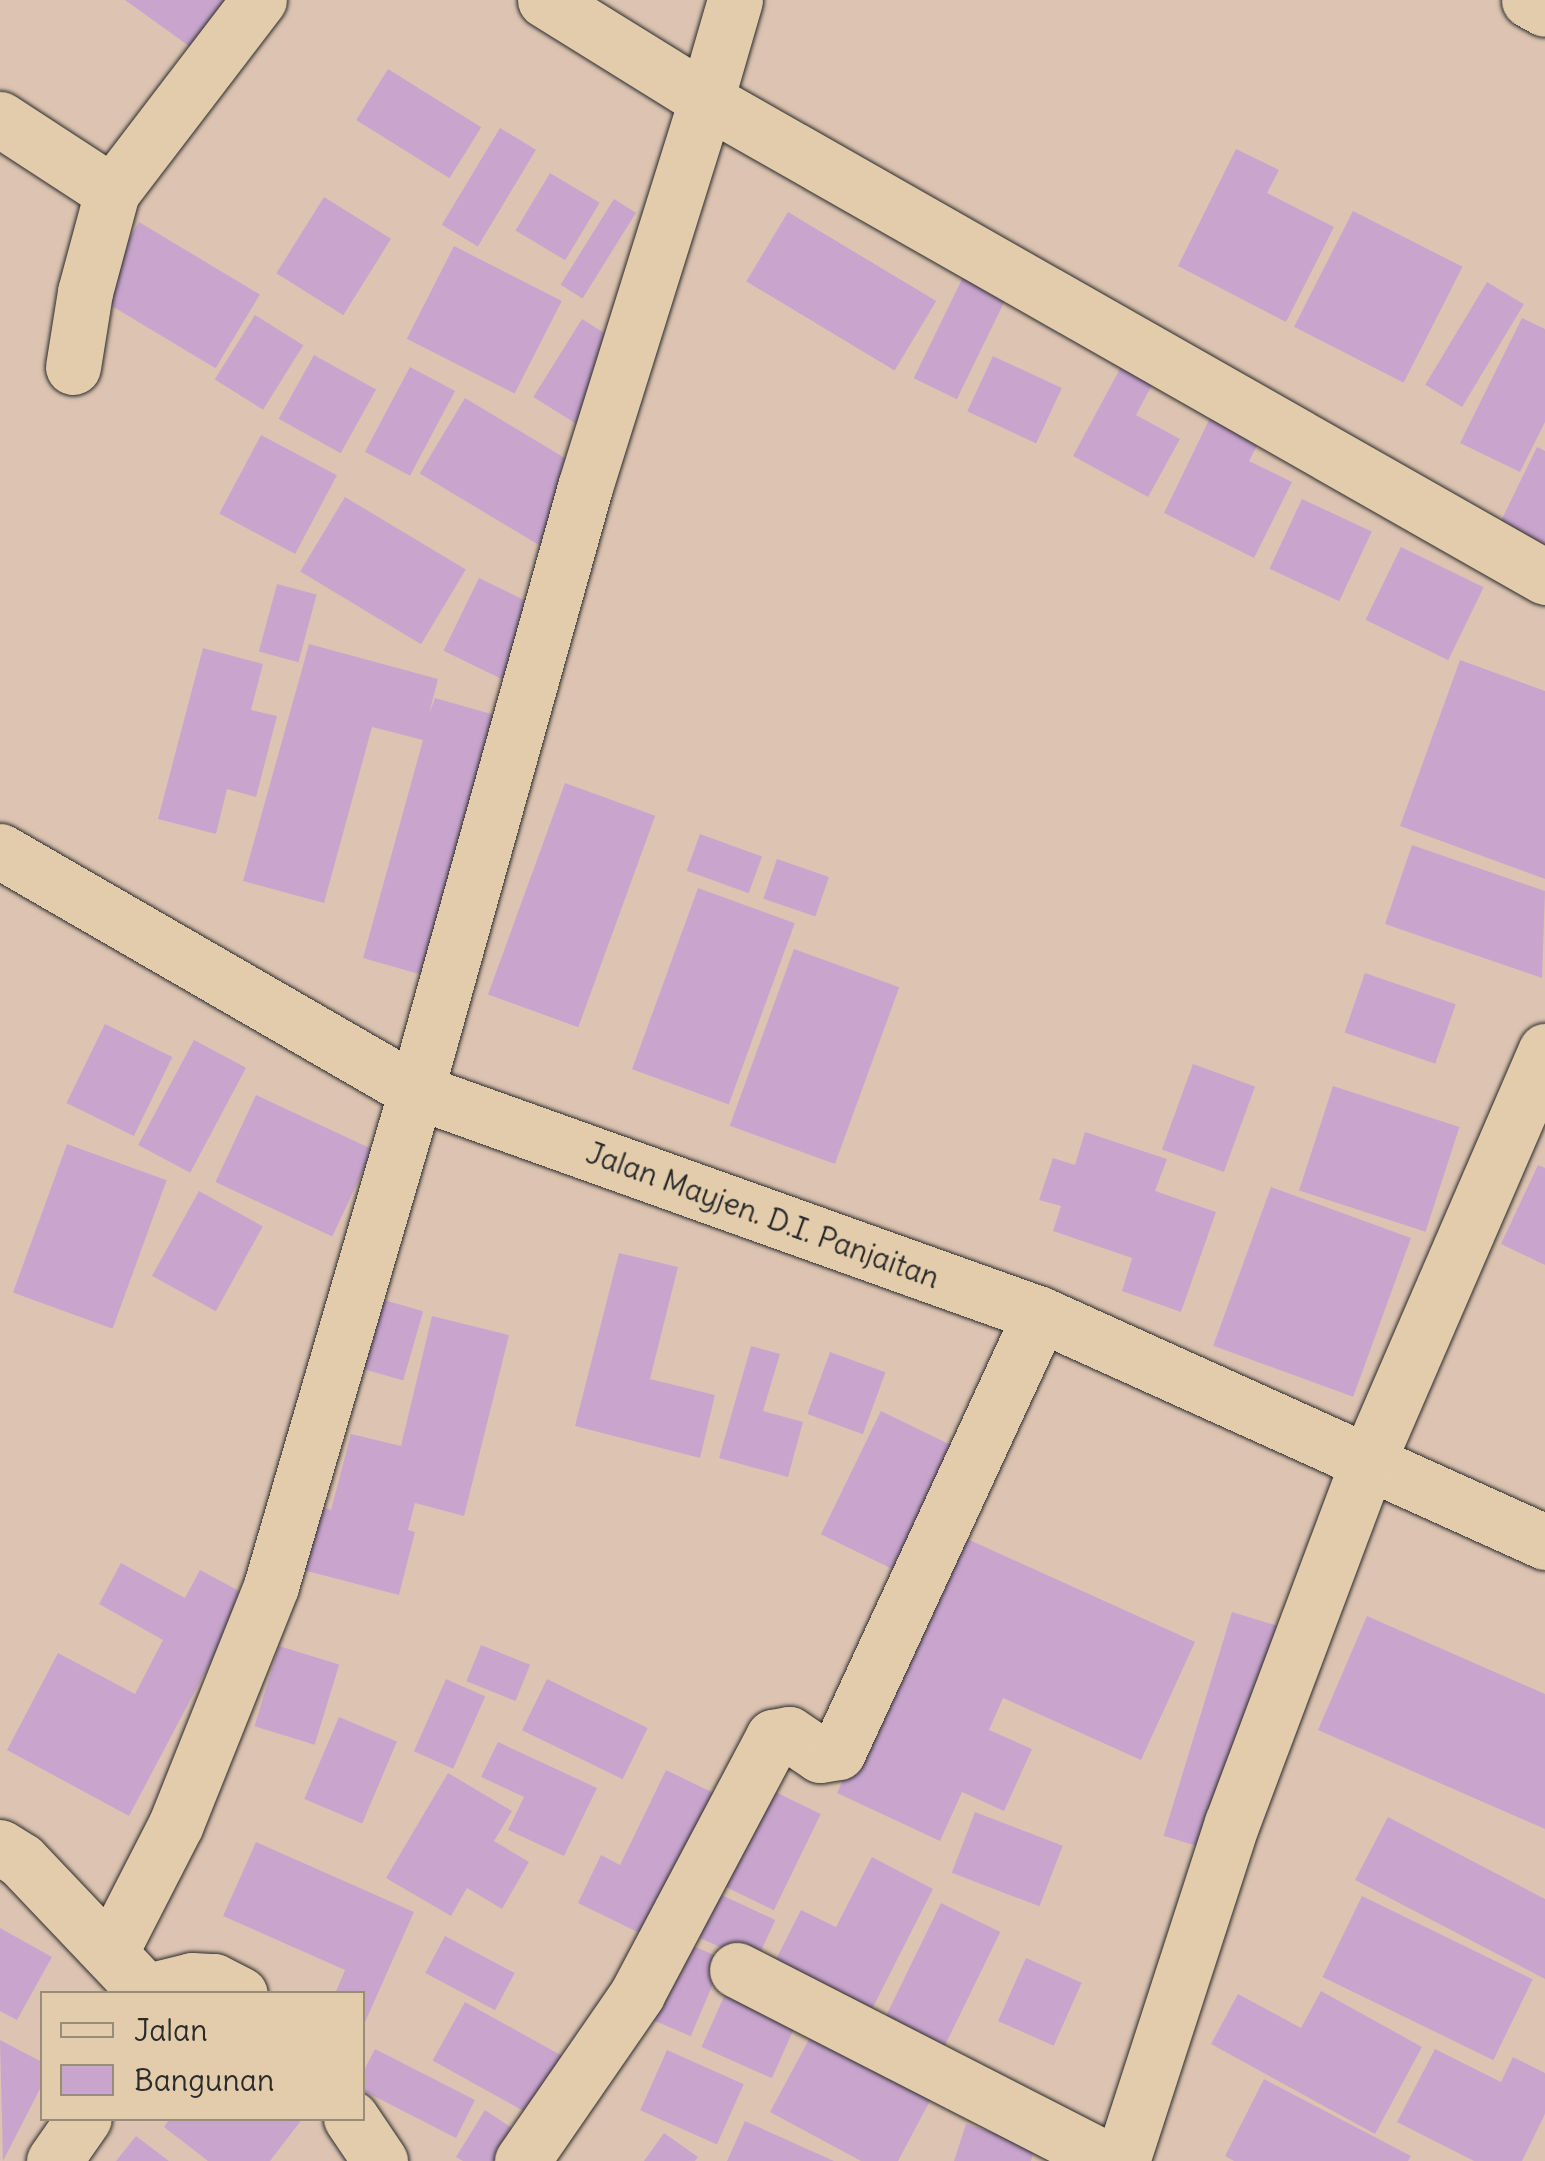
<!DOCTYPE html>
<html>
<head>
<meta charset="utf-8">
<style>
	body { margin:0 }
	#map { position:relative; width:1545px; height:2161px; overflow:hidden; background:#ddc4b2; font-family:Delius,sans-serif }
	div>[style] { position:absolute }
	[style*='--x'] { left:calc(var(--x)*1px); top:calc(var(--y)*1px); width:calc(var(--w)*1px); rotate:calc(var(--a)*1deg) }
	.building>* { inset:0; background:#c9a5ce; transform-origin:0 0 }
	.roads { filter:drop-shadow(0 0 2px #2b2b2b) drop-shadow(0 0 2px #2b2b2b) }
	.minor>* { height:55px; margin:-27.5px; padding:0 27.5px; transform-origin:27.5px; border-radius:27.5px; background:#e2ccab }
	span { translate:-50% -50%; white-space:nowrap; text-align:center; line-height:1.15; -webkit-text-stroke:9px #e2ccab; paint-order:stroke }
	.street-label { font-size:30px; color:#2b2b2b }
	.legend { position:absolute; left:40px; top:1991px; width:325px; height:130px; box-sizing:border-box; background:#e2ccab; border:2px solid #998c78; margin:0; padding:12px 18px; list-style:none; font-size:30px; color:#2b2b2b }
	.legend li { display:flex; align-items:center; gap:20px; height:50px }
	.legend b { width:50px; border:2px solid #998c78 }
</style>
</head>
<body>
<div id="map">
	<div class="building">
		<i style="clip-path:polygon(125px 0,240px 0,200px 54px)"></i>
		<i style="left:388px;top:69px;width:110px;height:60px;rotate:32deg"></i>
		<i style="left:500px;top:128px;width:42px;height:113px;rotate:31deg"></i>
		<i style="clip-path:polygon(1236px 149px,1279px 170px,1267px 193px,1334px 227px,1286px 322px,1178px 266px)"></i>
		<i style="left:550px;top:173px;width:58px;height:67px;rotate:31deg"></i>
		<i style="left:324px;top:197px;width:79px;height:90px;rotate:32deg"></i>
		<i style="left:614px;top:199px;width:26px;height:101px;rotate:32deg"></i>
		<i style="left:1353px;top:211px;width:123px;height:130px;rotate:27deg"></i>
		<i style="left:788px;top:212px;width:173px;height:81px;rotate:31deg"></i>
		<i style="left:139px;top:222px;width:141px;height:86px;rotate:31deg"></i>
		<i style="left:454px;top:246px;width:121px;height:104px;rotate:27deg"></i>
		<i style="left:965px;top:273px;width:48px;height:117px;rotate:26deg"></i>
		<i style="left:1487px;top:282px;width:43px;height:120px;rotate:31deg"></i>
		<i style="left:255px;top:315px;width:57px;height:76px;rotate:32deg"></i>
		<i style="clip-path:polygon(1522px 318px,1545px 329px,1545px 422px,1520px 472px,1460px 443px)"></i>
		<i style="left:582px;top:319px;width:51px;height:92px;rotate:32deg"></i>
		<i style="left:314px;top:355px;width:71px;height:73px;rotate:29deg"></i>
		<i style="left:993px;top:356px;width:76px;height:61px;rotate:25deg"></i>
		<i style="clip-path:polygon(1122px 365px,1154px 381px,1136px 415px,1180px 439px,1148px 497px,1073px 456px)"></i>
		<i style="left:410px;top:367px;width:51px;height:96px;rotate:28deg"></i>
		<i style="left:465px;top:398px;width:143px;height:88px;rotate:31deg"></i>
		<i style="clip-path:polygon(1210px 418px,1259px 442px,1249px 461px,1292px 482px,1254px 558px,1164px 513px)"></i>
		<i style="left:261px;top:435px;width:86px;height:89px;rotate:28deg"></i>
		<i style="clip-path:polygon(1537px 447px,1545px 451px,1545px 550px,1498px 527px)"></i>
		<i style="left:345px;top:497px;width:141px;height:87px;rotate:31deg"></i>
		<i style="left:1302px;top:499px;width:77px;height:77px;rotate:25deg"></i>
		<i style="left:1401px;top:547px;width:92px;height:81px;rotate:26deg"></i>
		<i style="left:479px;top:578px;width:68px;height:81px;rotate:26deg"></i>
		<i style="left:277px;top:584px;width:41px;height:70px;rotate:15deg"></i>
		<i style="clip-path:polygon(309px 644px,438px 679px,429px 714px,435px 698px,505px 718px,433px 978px,363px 958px,423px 740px,372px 727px,324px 903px,243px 881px)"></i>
		<i style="clip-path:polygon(203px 648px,263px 664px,251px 710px,277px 716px,256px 797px,227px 789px,216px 834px,158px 819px)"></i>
		<i style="clip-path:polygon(1460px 660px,1545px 691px,1545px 879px,1400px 826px)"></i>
		<i style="left:565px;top:783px;width:96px;height:225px;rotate:20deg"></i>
		<i style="left:700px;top:834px;width:66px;height:39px;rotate:20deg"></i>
		<i style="clip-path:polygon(1412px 845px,1545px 891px,1542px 978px,1385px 924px)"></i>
		<i style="left:777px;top:859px;width:55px;height:42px;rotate:19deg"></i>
		<i style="left:698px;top:888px;width:103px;height:193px;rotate:20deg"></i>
		<i style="left:794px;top:949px;width:112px;height:188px;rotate:20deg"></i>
		<i style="left:1365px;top:973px;width:96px;height:63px;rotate:19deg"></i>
		<i style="left:105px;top:1024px;width:75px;height:88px;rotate:26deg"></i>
		<i style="left:194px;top:1040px;width:59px;height:119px;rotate:28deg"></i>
		<i style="left:1193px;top:1064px;width:66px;height:91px;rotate:20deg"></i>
		<i style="left:1333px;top:1086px;width:133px;height:110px;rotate:18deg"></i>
		<i style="left:256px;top:1095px;width:129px;height:96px;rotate:25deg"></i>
		<i style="clip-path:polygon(1085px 1132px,1167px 1159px,1155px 1191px,1216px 1212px,1181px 1312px,1122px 1291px,1132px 1258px,1053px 1231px,1061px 1206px,1039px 1200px,1053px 1158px,1075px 1165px)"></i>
		<i style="left:67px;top:1144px;width:106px;height:158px;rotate:20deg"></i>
		<i style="clip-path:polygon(1538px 1165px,1545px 1168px,1545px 1265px,1501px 1244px)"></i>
		<i style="left:1271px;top:1187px;width:149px;height:169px;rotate:20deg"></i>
		<i style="left:199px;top:1191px;width:73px;height:97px;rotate:29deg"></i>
		<i style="clip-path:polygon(619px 1253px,678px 1267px,650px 1379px,715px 1395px,700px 1458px,575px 1426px)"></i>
		<i style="left:377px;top:1298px;width:48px;height:72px;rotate:16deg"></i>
		<i style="clip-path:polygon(432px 1316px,509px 1335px,464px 1516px,415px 1503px,408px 1530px,415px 1532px,399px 1595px,303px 1570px,319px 1506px,331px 1510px,351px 1434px,401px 1446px)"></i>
		<i style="clip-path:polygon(751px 1346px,780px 1354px,763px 1411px,803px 1422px,788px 1477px,719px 1458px)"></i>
		<i style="left:830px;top:1352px;width:59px;height:66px;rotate:20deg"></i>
		<i style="left:881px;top:1411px;width:80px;height:137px;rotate:26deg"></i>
		<i style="clip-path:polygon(954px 1533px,1195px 1642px,1141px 1760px,1003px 1698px,989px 1730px,1032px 1749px,1004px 1811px,962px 1792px,940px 1841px,837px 1793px)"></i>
		<i style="clip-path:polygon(121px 1563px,185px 1598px,200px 1570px,256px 1600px,229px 1627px,129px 1816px,7px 1750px,58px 1653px,135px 1694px,163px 1640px,99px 1604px)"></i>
		<i style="left:1232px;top:1612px;width:51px;height:234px;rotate:17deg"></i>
		<i style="clip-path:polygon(1367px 1616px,1545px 1694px,1545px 1829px,1318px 1730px)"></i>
		<i style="left:481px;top:1645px;width:53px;height:39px;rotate:22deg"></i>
		<i style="left:279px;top:1646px;width:63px;height:84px;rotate:17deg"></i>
		<i style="left:446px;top:1679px;width:43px;height:79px;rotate:24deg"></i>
		<i style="left:547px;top:1679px;width:112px;height:57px;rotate:26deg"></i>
		<i style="left:339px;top:1717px;width:63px;height:89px;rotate:23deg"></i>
		<i style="clip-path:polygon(498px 1742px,597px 1788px,564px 1856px,508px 1830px,524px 1797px,481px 1777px)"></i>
		<i style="clip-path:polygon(666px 1770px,726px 1799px,656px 1941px,578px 1903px,601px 1855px,620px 1865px)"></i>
		<i style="clip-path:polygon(448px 1773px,512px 1811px,494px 1841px,529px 1862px,502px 1909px,467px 1888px,451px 1916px,386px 1878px)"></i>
		<i style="left:757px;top:1783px;width:71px;height:107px;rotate:26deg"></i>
		<i style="left:975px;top:1812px;width:94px;height:65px;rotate:21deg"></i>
		<i style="clip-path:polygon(1388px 1817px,1545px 1899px,1545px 1979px,1355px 1880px)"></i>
		<i style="clip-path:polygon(256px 1842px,414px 1912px,362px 2029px,362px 1994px,335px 1994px,345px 1970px,223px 1916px)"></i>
		<i style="clip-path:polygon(872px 1857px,933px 1889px,866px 2021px,770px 1971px,801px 1910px,836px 1927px)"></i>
		<i style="left:711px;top:1890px;width:71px;height:48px;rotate:25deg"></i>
		<i style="left:1362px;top:1896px;width:190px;height:90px;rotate:26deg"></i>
		<i style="left:941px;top:1903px;width:66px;height:142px;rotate:26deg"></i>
		<i style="clip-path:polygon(0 1928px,52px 1957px,17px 2020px,0 2011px)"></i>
		<i style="left:445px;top:1936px;width:79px;height:42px;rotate:28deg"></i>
		<i style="left:672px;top:1937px;width:56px;height:84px;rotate:23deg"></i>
		<i style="left:1026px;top:1958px;width:61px;height:69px;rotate:24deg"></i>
		<i style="left:730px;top:1983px;width:77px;height:70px;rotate:24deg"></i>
		<i style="clip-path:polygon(1321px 1991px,1422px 2047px,1375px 2134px,1211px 2044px,1238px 1994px,1301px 2028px)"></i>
		<i style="left:465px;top:2002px;width:115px;height:67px;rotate:29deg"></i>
		<i style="clip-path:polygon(813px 2032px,932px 2097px,898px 2161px,861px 2161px,770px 2112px)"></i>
		<i style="clip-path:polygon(0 2040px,42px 2062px,42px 2085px,3px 2161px)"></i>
		<i style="clip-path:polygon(375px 2049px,475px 2100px,456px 2138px,362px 2090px,362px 2074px)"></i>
		<i style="clip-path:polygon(1435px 2049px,1501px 2082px,1513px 2057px,1545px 2073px,1545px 2114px,1522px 2161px,1474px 2161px,1397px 2122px)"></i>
		<i style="left:667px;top:2050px;width:84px;height:66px;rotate:24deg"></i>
		<i style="clip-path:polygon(1264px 2079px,1411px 2156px,1408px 2161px,1234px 2161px,1225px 2156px)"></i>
		<i style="clip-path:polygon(485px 2110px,530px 2140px,516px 2161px,463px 2161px,456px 2157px)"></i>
		<i style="clip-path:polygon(170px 2118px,303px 2118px,270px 2161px,208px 2161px,164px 2127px)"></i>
		<i style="clip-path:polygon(745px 2121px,834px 2161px,727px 2161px)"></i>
		<i style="clip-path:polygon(966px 2124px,1035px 2146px,1031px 2161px,954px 2161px)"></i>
		<i style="clip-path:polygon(664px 2133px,698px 2157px,695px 2161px,644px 2161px)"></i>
		<i style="clip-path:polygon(136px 2136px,169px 2161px,116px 2161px)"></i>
	</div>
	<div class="roads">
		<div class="minor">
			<i style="--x:545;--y:0;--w:190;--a:31.8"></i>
			<i style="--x:706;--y:100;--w:104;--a:-73.8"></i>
			<i style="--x:1529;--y:0;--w:18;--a:29"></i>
			<i style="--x:0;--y:119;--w:134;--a:33.1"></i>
			<i style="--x:73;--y:367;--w:76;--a:-80.9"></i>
			<i style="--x:85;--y:292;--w:104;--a:-74.9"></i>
			<i style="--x:112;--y:192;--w:242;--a:-52.6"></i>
			<i style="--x:0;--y:851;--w:480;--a:30"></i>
			<i style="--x:416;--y:1091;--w:663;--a:19.67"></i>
			<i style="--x:1040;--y:1314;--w:554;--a:24.3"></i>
			<i style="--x:0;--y:1847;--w:25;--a:32"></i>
			<i style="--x:21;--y:1860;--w:185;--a:46.5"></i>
			<i style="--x:110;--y:1953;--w:145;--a:-62.9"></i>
			<i style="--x:176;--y:1824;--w:256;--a:-68.2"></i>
			<i style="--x:271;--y:1586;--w:516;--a:-73.67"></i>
			<i style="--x:416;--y:1091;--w:627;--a:-74.37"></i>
			<i style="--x:585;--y:487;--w:405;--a:-72.6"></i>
			<i style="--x:706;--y:100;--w:965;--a:29.62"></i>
			<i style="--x:737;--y:1970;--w:420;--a:27.1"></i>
			<i style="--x:148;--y:1991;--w:45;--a:-14"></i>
			<i style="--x:192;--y:1980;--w:22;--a:3"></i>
			<i style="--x:214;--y:1981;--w:29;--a:27"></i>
			<i style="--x:351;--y:2118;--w:52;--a:56"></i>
			<i style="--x:54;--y:2161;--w:52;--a:-55.1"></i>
			<i style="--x:522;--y:2161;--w:203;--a:-55.4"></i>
			<i style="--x:637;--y:1994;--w:291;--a:-62.1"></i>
			<i style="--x:773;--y:1737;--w:16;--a:-11"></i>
			<i style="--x:789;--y:1734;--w:37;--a:34"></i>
			<i style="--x:820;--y:1755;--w:18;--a:-9"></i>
			<i style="--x:838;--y:1752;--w:482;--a:-65.2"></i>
			<i style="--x:1122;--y:2161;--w:355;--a:-72"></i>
			<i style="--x:1232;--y:1823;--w:387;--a:-69.4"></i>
			<i style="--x:1368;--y:1461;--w:447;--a:-66.6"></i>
		</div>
	</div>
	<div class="street-label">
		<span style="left:763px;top:1215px;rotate:20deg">Jalan Mayjen. D.I. Panjaitan</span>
	</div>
	<ul class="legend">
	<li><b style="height:12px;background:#e2ccab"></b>Jalan</li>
	<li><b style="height:28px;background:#c9a5ce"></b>Bangunan</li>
	</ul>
</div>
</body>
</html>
